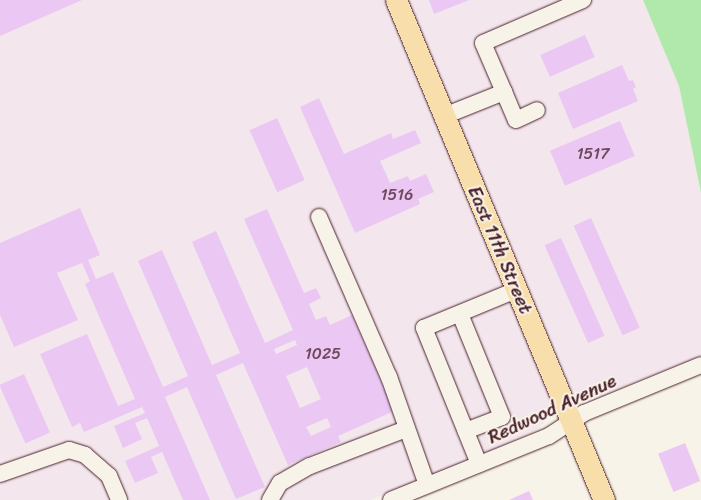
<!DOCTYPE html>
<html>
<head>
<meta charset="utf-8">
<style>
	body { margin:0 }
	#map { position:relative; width:701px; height:500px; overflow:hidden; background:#f7f3e8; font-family:Sriracha,sans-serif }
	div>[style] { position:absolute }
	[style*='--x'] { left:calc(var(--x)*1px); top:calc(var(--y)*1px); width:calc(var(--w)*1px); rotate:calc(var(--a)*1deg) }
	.built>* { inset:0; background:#f3e6ec }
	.green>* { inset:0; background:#b1e9ad }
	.building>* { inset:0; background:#ebc8f4; transform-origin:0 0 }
	.roads { filter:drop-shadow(0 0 1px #4a1f2b) drop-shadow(0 0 1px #4a1f2b) }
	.minor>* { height:16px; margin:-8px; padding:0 8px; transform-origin:8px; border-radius:8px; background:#f7f3e8 }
	.major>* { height:21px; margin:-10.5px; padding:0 10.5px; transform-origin:10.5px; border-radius:10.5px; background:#f8deab }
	span { translate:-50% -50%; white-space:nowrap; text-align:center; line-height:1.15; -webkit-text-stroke:4px #f7f3e8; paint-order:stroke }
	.number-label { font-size:16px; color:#72495d }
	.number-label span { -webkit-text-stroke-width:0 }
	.street-label { font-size:19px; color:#4a1f2b }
</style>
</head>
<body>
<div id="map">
	<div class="built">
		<i style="clip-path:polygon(0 0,385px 0,549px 394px,550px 411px,545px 422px,536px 430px,507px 444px,371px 500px,0 500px)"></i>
		<i style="clip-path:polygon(407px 0,643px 0,679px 86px,701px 193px,701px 356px,597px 397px,584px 397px,570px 388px)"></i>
	</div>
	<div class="green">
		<i style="clip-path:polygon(643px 0,701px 0,701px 193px,679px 86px)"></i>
	</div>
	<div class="building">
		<i style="clip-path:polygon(0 0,82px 0,0 36px)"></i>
		<i style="clip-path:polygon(429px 0,469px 0,434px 14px)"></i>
		<i style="left:585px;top:35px;width:24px;height:49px;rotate:66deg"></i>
		<i style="clip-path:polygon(622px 65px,629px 81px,633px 80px,636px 87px,633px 89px,638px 101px,573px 129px,558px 93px)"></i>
		<i style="clip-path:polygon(319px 98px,344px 154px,391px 133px,393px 139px,415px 130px,421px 143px,380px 161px,390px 183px,408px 176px,410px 181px,426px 174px,434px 192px,418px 199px,420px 204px,355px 233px,300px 107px)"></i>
		<i style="left:277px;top:118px;width:68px;height:30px;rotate:66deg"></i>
		<i style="left:620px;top:121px;width:38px;height:76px;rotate:67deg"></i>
		<i style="clip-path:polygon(evenodd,80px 208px,100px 255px,88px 260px,96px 279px,113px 272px,163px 387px,188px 376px,138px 261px,162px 250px,212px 365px,240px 353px,192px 242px,216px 231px,265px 343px,293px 330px,244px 219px,267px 209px,304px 293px,316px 288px,321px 298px,309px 304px,316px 320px,326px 316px,330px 325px,352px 315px,394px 411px,338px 436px,341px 442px,288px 465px,243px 363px,216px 375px,265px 487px,236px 499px,187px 387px,165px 397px,210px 500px,183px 500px,162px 452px,151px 457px,158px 473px,135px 483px,125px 461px,159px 446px,147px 418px,135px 423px,142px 439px,123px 448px,114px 426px,145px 413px,142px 407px,84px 432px,80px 423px,72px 427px,40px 354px,87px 334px,118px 406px,135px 399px,85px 284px,90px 281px,82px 263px,57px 273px,78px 320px,14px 347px,0 315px,0 243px,80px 208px,295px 340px,297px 345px,276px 354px,274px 349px,295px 340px,80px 208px,307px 367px,321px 399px,300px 408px,286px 376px,307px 367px,80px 208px,327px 418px,331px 427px,311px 436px,306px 427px,327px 418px)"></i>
		<i style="left:591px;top:218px;width:120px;height:19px;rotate:66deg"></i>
		<i style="left:561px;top:238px;width:107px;height:18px;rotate:66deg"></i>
		<i style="left:24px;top:374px;width:64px;height:27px;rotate:66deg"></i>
		<i style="left:685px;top:443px;width:41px;height:29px;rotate:68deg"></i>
		<i style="clip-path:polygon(529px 491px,533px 500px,509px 500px)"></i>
	</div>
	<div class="roads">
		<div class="minor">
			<i style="--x:504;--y:92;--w:30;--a:67"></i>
			<i style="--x:516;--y:120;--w:23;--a:-25"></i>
			<i style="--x:444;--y:116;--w:65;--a:-21.8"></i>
			<i style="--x:504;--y:92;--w:53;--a:-113.2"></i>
			<i style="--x:483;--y:43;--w:109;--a:-23.3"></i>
			<i style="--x:319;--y:217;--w:175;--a:66.4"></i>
			<i style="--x:389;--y:377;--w:114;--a:70.6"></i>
			<i style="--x:460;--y:314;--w:111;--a:67.8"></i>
			<i style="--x:502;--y:417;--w:39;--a:159"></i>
			<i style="--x:479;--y:464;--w:147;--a:-112"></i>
			<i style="--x:424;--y:328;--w:100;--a:-22.4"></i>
			<i style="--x:0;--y:474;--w:73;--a:-19.2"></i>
			<i style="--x:69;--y:450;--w:17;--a:17"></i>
			<i style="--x:85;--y:455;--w:32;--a:41"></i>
			<i style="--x:109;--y:476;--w:26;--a:67"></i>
			<i style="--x:270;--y:500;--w:20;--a:-60"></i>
			<i style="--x:280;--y:483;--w:34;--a:-30"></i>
			<i style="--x:310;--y:466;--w:103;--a:-21.1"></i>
			<i style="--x:391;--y:500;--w:170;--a:-22.1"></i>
			<i style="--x:549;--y:436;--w:42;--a:-33.3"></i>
			<i style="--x:584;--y:413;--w:126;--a:-22.3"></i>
		</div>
		<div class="major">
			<i style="--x:396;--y:0;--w:542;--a:67.41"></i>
		</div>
	</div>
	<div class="number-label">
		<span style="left:593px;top:154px">1517</span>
		<span style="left:397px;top:195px">1516</span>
		<span style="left:323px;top:354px">1025</span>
	</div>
	<div class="street-label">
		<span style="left:500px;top:250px;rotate:67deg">East 11th Street</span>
		<span style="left:552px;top:409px;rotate:-25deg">Redwood Avenue</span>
	</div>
</div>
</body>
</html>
